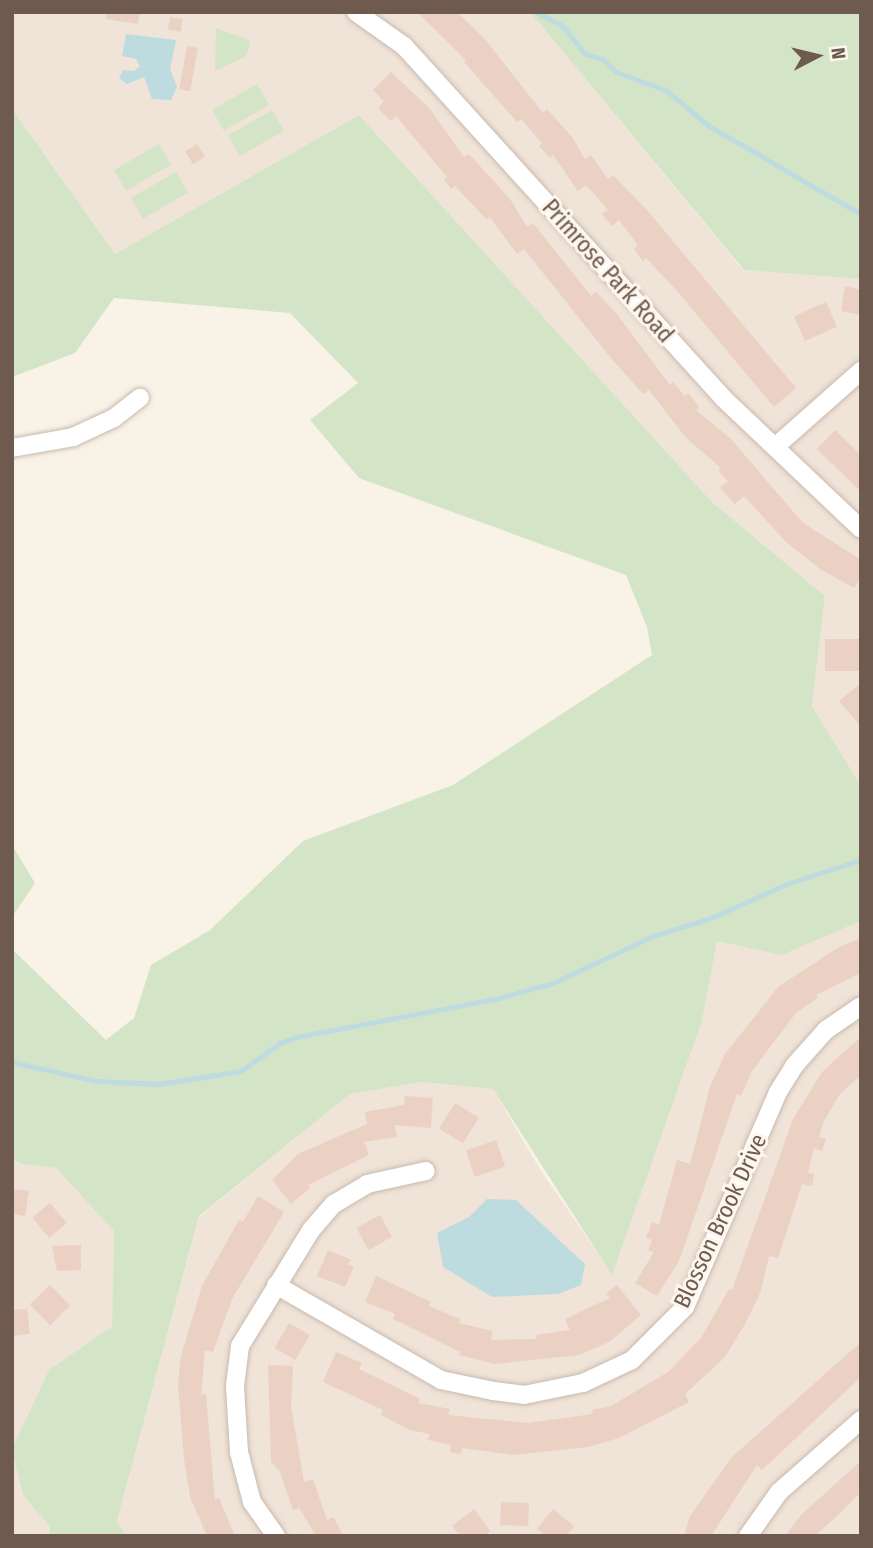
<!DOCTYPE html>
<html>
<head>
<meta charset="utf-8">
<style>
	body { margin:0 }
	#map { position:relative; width:873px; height:1548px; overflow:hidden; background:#f9f2e7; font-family:"Fira Sans Condensed",sans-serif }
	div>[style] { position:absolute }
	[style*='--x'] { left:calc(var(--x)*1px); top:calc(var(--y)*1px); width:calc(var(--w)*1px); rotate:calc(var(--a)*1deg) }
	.residential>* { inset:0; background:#f0e3d7 }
	.green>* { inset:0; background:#d4e5c7; transform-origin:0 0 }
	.water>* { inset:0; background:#bedce0 }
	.stream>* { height:4.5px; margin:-2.25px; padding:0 2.25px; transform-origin:2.25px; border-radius:2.25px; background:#bedce0 }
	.building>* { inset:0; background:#ebd1c3; transform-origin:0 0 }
	.roads { filter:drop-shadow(0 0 2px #c9baaf) drop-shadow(0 0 2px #c9baaf) }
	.minor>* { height:18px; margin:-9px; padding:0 9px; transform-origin:9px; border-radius:9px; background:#fff }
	span { translate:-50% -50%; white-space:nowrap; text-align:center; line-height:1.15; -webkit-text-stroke:6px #fcf6ed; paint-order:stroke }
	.street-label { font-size:23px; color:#6f5a4f }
	.frame { position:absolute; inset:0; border:14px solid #6f5a4f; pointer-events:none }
	.north { position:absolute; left:782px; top:21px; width:70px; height:70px; -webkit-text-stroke:5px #fcf6ed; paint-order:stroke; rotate:83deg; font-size:19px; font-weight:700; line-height:28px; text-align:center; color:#6f5a4f }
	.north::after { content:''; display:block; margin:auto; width:24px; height:32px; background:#6f5a4f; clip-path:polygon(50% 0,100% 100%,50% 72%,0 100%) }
</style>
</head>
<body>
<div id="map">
	<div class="residential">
		<i style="clip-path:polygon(12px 12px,530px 12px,743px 270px,861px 279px,861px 786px,812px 706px,825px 596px,712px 502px,359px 115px,115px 254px,12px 109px)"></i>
		<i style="clip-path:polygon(861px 921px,861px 1536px,126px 1536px,117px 1521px,199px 1217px,350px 1094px,421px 1082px,493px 1089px,539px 1168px,612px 1274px,702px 1021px,717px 940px,782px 955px)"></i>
		<i style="clip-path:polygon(12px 1158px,21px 1164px,56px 1168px,114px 1230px,112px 1326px,49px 1370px,13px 1449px,23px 1495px,50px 1527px,49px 1536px,12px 1536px)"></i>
	</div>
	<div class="green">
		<i style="clip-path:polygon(530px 12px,861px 12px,861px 279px,744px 270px)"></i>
		<i style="clip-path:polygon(216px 28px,249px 40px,250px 47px,245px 57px,215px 71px)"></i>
		<i style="left:257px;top:84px;width:24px;height:52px;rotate:60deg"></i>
		<i style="clip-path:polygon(12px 109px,115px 254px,359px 115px,712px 502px,825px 596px,812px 706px,861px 786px,861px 921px,782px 955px,717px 941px,702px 1021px,612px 1275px,493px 1089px,421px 1082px,350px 1094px,199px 1216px,117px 1521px,126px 1536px,49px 1536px,50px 1527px,23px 1495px,12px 1449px,49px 1370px,112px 1326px,114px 1231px,56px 1168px,21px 1164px,12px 1158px,12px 949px,106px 1040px,134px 1018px,151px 965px,210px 930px,303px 841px,453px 785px,652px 655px,647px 627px,626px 575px,359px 478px,310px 420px,358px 383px,290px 313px,114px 298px,75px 353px,12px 377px)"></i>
		<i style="left:272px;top:110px;width:24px;height:51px;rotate:60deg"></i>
		<i style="left:159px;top:144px;width:24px;height:52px;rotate:60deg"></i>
		<i style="left:176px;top:172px;width:24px;height:52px;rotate:60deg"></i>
		<i style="clip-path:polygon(12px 845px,35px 883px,12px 917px)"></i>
	</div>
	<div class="water">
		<i style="clip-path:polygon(126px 34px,176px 40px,170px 69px,177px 87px,171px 100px,152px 99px,144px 77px,127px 84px,119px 78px,123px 70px,134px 71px,140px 66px,136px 59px,122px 56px)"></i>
		<i style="clip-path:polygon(487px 1199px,516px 1200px,585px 1264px,581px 1285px,558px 1294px,492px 1297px,443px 1267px,437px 1233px,469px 1217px)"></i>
	</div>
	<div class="stream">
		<i style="--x:537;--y:12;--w:30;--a:28"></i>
		<i style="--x:563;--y:26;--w:36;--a:51"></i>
		<i style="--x:586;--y:54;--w:18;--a:16"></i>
		<i style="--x:603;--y:59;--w:18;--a:45"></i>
		<i style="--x:616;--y:72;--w:53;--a:19.8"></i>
		<i style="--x:666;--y:90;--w:55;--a:39.8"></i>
		<i style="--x:708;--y:125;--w:177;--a:30.2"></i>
		<i style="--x:12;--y:1062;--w:87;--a:12.6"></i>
		<i style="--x:97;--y:1081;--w:62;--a:2.8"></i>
		<i style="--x:159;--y:1084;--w:83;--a:-9"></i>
		<i style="--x:241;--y:1071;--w:48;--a:-35.7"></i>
		<i style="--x:280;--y:1043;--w:18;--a:-19"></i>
		<i style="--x:297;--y:1037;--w:206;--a:-10.9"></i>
		<i style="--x:499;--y:998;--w:56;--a:-15.5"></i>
		<i style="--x:553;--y:983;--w:110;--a:-25.2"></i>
		<i style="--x:653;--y:936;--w:61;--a:-17.2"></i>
		<i style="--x:711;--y:918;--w:83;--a:-24.1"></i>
		<i style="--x:787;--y:884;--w:78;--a:-18"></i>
	</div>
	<div class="building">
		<i style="clip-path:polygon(106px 12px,140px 12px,138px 24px,106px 19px)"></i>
		<i style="clip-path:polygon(417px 12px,457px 12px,484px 38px,543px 113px,547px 109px,572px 137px,585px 159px,591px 155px,608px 179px,613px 175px,646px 209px,796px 388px,774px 407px,678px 292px,646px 258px,643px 261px,634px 249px,638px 245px,619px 220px,612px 226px,602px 214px,608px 210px,586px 185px,578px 191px,553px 155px,550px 158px,539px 146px,542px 143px,521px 119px,517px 122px,464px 62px,466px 60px)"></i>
		<i style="left:170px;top:17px;width:13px;height:13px;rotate:9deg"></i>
		<i style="left:187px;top:46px;width:11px;height:44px;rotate:10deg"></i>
		<i style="clip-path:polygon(391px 72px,430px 109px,464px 157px,469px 154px,510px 199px,527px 227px,533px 223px,591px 296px,596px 292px,616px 313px,670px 385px,673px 382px,685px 396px,688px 393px,699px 407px,696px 410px,731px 439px,802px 522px,861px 560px,861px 577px,854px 588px,820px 569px,786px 542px,744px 496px,735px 504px,720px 488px,728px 481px,718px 470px,721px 468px,686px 438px,649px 390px,643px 394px,610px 357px,524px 249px,517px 254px,490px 217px,487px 220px,455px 186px,451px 189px,444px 179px,447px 177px,396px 116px,391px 121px,378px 108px,384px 101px,373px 90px)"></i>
		<i style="left:197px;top:144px;width:15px;height:14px;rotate:58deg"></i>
		<i style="clip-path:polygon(845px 286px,861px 290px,861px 315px,841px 311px)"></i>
		<i style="left:826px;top:302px;width:27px;height:35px;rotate:66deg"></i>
		<i style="clip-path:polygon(835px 430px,861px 455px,861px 492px,817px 449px)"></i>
		<i style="left:861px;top:639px;width:32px;height:36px;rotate:90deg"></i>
		<i style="clip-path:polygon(861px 683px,861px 727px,839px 701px)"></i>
		<i style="clip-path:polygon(861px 938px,861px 973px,816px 995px,818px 998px,796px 1013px,752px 1071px,741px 1096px,737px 1094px,679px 1261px,657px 1296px,635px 1283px,654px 1252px,648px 1250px,652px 1240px,646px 1238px,652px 1222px,659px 1225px,677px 1160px,690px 1164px,710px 1087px,725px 1054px,778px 987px,839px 947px)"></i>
		<i style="clip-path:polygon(861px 1037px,861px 1075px,840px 1094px,824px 1121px,819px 1137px,826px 1139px,822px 1151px,814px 1148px,808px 1173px,814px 1174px,812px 1186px,802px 1184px,778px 1258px,769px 1256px,761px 1291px,745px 1324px,725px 1357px,685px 1394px,689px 1402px,619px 1438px,588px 1447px,513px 1455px,462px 1448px,461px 1454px,450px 1452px,451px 1445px,428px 1440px,430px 1434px,410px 1430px,381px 1415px,383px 1410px,323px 1382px,336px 1352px,362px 1363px,359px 1369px,420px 1399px,418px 1403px,450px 1409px,448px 1415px,528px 1423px,593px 1414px,592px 1410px,611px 1406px,668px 1372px,701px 1338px,729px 1289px,732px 1290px,793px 1119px,822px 1072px)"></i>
		<i style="clip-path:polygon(405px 1096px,433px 1098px,431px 1128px,395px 1125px,397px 1137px,364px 1142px,369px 1155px,308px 1185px,310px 1188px,291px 1204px,272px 1180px,298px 1154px,367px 1124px,365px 1112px,404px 1105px)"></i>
		<i style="left:455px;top:1103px;width:28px;height:30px;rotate:32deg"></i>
		<i style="left:496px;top:1140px;width:28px;height:32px;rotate:71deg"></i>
		<i style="clip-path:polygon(12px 1189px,29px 1191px,25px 1216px,12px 1214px)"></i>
		<i style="clip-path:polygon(258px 1196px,284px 1212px,232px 1299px,213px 1352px,205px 1350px,201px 1395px,206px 1394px,215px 1500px,219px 1498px,235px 1536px,207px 1536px,190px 1497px,184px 1459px,178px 1384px,181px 1356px,202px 1286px,239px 1220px,243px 1222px)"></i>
		<i style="left:50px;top:1203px;width:26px;height:23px;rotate:50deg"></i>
		<i style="left:380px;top:1215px;width:25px;height:27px;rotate:61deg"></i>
		<i style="clip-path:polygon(81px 1245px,81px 1270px,57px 1271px,52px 1246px)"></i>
		<i style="clip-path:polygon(328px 1250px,352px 1260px,347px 1264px,354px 1267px,345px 1287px,317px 1276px)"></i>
		<i style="clip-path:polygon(376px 1276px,431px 1302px,429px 1306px,460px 1319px,459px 1323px,493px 1331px,491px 1340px,536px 1339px,536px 1335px,570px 1330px,565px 1319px,610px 1298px,606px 1294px,617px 1285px,641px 1315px,609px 1342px,579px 1355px,495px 1364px,459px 1355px,460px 1352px,393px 1319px,395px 1314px,365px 1302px)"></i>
		<i style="left:50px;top:1285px;width:29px;height:28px;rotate:46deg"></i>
		<i style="clip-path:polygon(27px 1309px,30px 1334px,12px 1336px,12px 1310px)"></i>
		<i style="left:289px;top:1323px;width:24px;height:29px;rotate:30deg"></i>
		<i style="clip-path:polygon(861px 1342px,861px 1377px,762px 1470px,757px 1465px,711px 1536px,684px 1536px,690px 1516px,732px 1457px)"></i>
		<i style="clip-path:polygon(268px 1365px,293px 1366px,291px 1406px,304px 1482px,313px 1479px,327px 1520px,333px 1517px,344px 1536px,316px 1536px,299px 1508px,293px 1510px,280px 1472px,271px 1462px)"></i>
		<i style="clip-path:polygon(861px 1461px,861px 1492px,842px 1511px,815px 1536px,785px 1536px,801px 1515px)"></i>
		<i style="left:501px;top:1502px;width:28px;height:23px;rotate:2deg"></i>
		<i style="clip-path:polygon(474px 1509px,490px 1531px,484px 1536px,460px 1536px,452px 1526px)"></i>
		<i style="clip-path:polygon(553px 1509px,574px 1526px,567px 1536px,545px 1536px,537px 1529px)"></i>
	</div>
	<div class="roads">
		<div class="minor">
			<i style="--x:356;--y:12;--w:59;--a:35.3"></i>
			<i style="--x:404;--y:46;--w:475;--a:47.8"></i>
			<i style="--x:723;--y:398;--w:190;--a:43.5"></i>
			<i style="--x:775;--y:447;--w:115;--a:-41.5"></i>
			<i style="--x:12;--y:448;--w:62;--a:-10.2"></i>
			<i style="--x:73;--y:437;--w:45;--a:-24.9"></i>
			<i style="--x:114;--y:418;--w:33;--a:-38"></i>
			<i style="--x:276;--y:1285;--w:190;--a:29.9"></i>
			<i style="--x:441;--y:1380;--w:53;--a:11.9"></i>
			<i style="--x:493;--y:1391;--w:31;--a:7"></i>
			<i style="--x:524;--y:1395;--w:60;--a:-11.5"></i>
			<i style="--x:583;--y:1383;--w:54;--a:-25.1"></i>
			<i style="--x:632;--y:1360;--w:75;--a:-45"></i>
			<i style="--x:685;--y:1307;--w:234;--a:-66.6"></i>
			<i style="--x:778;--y:1092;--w:31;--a:-58"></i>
			<i style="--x:794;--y:1066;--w:48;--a:-48.4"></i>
			<i style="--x:826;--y:1030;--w:42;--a:-34.4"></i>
			<i style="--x:276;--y:1536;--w:42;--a:-125.2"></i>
			<i style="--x:252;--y:1502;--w:52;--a:-104.6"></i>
			<i style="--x:239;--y:1452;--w:66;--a:-93.5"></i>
			<i style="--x:235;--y:1386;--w:40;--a:-82.9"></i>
			<i style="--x:240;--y:1346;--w:136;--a:-58.5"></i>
			<i style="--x:311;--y:1230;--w:35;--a:-49"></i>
			<i style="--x:334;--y:1204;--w:39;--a:-31"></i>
			<i style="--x:367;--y:1184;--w:60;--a:-12.4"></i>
			<i style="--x:748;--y:1536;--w:54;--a:-54.8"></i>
			<i style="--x:779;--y:1492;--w:109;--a:-41.3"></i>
		</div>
	</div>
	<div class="street-label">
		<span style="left:608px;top:271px;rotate:48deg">Primrose Park Road</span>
		<span style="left:720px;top:1221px;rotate:-65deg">Blosson Brook Drive</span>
	</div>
	<div class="frame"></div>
	<div class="north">N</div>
</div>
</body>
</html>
